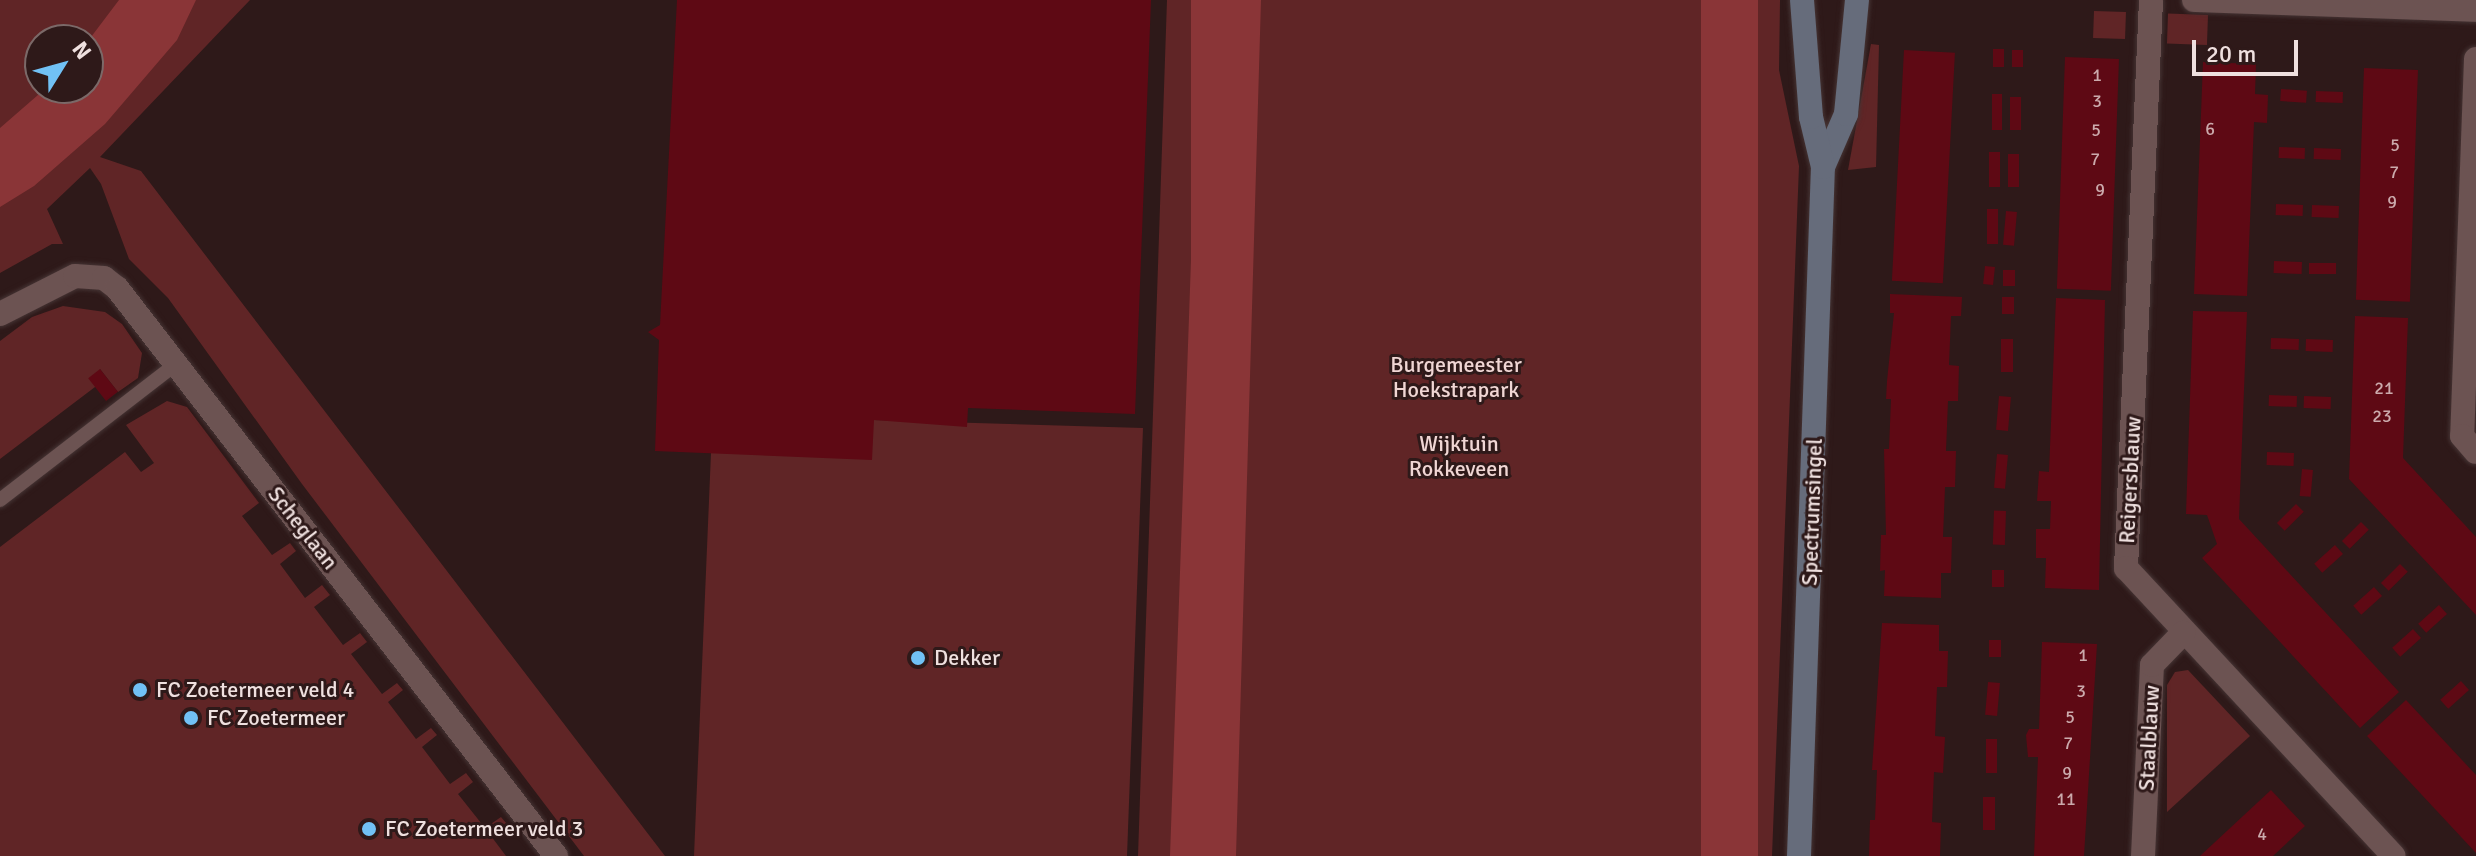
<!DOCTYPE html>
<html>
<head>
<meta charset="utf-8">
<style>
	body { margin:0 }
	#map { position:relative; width:2476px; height:856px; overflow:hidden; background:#2e1919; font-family:Signika,sans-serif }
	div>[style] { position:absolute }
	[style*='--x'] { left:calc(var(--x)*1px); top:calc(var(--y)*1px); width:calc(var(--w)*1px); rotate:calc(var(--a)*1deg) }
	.green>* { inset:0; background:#602526; transform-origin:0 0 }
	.water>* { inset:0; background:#8a3537; transform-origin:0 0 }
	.building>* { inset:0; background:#5e0914; transform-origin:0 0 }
	.roads { filter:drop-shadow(0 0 2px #453434) drop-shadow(0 0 2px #453434) }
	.lane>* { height:14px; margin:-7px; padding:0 7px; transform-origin:7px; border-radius:7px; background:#6c5352 }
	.street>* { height:24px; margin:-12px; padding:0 12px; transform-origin:12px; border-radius:12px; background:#6c5352 }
	.secondary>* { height:24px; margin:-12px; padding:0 12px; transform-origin:12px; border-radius:12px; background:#666c7b }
	.dots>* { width:22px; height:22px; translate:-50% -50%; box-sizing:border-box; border:4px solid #2e1919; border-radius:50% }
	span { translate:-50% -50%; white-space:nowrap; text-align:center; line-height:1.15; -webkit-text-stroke:6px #2e1919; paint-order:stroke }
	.number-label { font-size:18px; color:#cbaaac }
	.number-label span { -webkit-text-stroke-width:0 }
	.park-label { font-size:22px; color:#f0d6d4 }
	.street-label { font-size:22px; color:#efe0df }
	.poi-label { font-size:22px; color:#efe0df }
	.left { translate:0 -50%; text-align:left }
	.north { position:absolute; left:24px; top:24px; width:80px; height:80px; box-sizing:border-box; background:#2e1919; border:2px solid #7b6968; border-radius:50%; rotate:53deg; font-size:22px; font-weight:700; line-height:32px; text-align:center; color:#efe0df }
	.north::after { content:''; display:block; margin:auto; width:28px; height:36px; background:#71c1f5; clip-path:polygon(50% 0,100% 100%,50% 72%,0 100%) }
	.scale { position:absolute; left:2192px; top:40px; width:106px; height:36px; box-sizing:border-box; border:4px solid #efe0df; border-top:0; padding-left:10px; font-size:24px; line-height:28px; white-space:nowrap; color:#efe0df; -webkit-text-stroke:6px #2e1919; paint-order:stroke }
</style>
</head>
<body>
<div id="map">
	<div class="green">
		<i style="clip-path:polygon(evenodd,0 0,250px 0,100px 157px,141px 171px,665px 856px,584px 856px,302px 484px,168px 298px,129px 259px,101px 184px,90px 168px,47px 209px,63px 244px,52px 244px,0 273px,0 0,40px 40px,88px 40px,88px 88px,40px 88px,40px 40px)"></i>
		<i style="clip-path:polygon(1167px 0,1780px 0,1779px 70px,1799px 166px,1772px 856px,1138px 856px)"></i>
		<i style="left:2094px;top:11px;width:32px;height:27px;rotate:2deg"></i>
		<i style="left:2208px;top:15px;width:30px;height:40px;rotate:92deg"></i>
		<i style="clip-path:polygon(1871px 44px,1879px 45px,1876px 167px,1848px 170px)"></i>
		<i style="clip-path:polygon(63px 306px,105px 312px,122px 324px,142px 353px,138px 378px,118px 392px,100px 369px,95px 387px,0 459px,0 341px,32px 317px)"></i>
		<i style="clip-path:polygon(167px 401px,187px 407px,259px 503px,242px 516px,272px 555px,290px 543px,296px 551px,280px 564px,305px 598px,322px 585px,330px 595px,314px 607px,343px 645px,360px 633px,367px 642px,351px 654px,382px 694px,397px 683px,403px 690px,388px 702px,416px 739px,431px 728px,437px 735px,422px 747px,450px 784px,466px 773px,473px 782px,458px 794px,485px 828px,501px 817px,507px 824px,491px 836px,506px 856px,0 856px,0 547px,125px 452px,141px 472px,154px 463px,126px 425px)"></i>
		<i style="clip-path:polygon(874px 420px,1143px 428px,1127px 856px,694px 856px,711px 453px)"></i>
		<i style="clip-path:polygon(2188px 670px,2250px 736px,2167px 812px,2167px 685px,2175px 672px)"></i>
	</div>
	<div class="water">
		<i style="clip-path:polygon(119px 0,196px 0,177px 40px,105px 124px,34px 186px,0 207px,0 128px,46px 88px,88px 88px,88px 41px)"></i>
		<i style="clip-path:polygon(1191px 0,1261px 0,1236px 856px,1170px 856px,1191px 260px)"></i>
		<i style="left:1701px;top:0;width:57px;height:857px"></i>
	</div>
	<div class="building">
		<i style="clip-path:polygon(677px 0,1151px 0,1135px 414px,968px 408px,967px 427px,874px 420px,872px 460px,655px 451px,659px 340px,648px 332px,660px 325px)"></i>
		<i style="left:1993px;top:49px;width:11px;height:18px"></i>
		<i style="left:1904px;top:50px;width:51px;height:231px;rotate:3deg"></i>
		<i style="left:2012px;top:50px;width:11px;height:17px"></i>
		<i style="left:2065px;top:57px;width:54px;height:232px;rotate:2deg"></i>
		<i style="clip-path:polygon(2203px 62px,2256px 64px,2255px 94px,2268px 95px,2267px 123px,2254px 122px,2247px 296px,2194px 294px)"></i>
		<i style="left:2364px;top:68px;width:54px;height:232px;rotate:2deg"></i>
		<i style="left:2281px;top:89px;width:26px;height:12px;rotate:4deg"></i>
		<i style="left:2316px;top:91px;width:27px;height:11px;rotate:2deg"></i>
		<i style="left:1992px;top:94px;width:10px;height:36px"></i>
		<i style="left:2010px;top:97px;width:11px;height:33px"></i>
		<i style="left:2279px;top:147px;width:26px;height:11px;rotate:2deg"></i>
		<i style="left:2314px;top:148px;width:27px;height:11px;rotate:2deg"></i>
		<i style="left:1989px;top:152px;width:11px;height:35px"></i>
		<i style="left:2008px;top:154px;width:11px;height:33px"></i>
		<i style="left:2276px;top:204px;width:27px;height:11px;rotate:2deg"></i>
		<i style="left:2312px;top:205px;width:27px;height:12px;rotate:2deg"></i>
		<i style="left:1987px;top:209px;width:11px;height:35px"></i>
		<i style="left:2006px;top:211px;width:11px;height:34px;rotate:5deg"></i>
		<i style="left:2274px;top:261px;width:28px;height:12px;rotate:2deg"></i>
		<i style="left:2309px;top:263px;width:27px;height:11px"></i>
		<i style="left:1985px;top:266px;width:10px;height:18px;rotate:6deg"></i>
		<i style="left:2003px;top:270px;width:12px;height:16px"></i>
		<i style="clip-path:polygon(1890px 294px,1962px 297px,1961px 316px,1951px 316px,1949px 365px,1959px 366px,1958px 401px,1948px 401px,1946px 451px,1956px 451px,1955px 487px,1945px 487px,1943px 537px,1952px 537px,1951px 573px,1941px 573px,1941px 598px,1884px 596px,1885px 570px,1880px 571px,1881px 535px,1886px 535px,1884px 449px,1889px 449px,1891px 399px,1886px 399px,1887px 381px,1894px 313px,1890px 313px)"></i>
		<i style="left:2002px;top:297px;width:12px;height:17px"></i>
		<i style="clip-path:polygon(2056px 298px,2105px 300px,2099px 590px,2045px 588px,2046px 558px,2036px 558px,2036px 529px,2050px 529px,2051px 501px,2037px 501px,2039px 471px,2049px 472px)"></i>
		<i style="clip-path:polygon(2193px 311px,2247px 312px,2239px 519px,2399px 692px,2360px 728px,2202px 558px,2217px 544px,2207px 515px,2186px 514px)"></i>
		<i style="clip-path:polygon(2355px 316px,2408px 318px,2403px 458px,2476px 537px,2476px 615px,2349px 479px)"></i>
		<i style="left:2271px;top:338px;width:28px;height:11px;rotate:2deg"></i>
		<i style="left:2001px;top:339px;width:12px;height:33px"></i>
		<i style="left:2306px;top:339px;width:27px;height:12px;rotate:2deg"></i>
		<i style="left:100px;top:369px;width:29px;height:15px;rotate:52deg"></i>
		<i style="left:2269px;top:395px;width:28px;height:11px;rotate:2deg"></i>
		<i style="left:1999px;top:396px;width:12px;height:34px;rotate:5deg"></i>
		<i style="left:2304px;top:396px;width:27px;height:12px;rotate:2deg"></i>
		<i style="left:2267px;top:452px;width:27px;height:13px;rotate:2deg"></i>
		<i style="left:1997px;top:454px;width:11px;height:34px;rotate:5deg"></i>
		<i style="left:2302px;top:469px;width:11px;height:27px;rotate:5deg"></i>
		<i style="left:2296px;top:504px;width:11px;height:27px;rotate:45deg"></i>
		<i style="left:2006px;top:511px;width:34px;height:12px;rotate:92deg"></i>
		<i style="left:2361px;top:522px;width:11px;height:27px;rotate:45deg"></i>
		<i style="left:2335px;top:545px;width:12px;height:28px;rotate:48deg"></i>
		<i style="left:2400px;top:564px;width:11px;height:27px;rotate:45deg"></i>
		<i style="left:1992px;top:570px;width:12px;height:17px"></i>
		<i style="left:2374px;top:587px;width:12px;height:28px;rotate:48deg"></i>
		<i style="left:2439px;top:605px;width:12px;height:28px;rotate:48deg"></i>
		<i style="clip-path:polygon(1882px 623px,1939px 625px,1939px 651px,1948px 651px,1947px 687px,1937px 687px,1935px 736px,1945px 737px,1944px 754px,1943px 773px,1934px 772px,1932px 822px,1941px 823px,1940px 856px,1869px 856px,1870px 820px,1875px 820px,1877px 770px,1872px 770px)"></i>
		<i style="left:2413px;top:629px;width:12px;height:28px;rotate:48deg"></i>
		<i style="left:1989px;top:640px;width:12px;height:17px"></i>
		<i style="clip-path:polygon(2042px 642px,2097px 644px,2084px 856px,2034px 856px,2038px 757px,2028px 757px,2026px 735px,2029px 729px,2039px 729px)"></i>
		<i style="left:2461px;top:681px;width:12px;height:28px;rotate:48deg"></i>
		<i style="left:1988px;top:682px;width:12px;height:33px;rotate:5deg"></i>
		<i style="clip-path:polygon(2406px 700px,2476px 775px,2476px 853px,2367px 736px)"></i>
		<i style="left:1986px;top:739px;width:11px;height:34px"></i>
		<i style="clip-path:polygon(2271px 790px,2305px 826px,2273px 856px,2200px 856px)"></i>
		<i style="left:1983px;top:797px;width:12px;height:33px"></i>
	</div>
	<div class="roads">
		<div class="lane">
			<i style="--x:0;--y:500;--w:224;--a:-37.7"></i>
		</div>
		<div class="street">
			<i style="--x:2151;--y:0;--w:569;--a:92.52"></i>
			<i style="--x:2126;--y:568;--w:393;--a:47.1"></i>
			<i style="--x:2194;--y:0;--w:282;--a:2"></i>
			<i style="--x:2476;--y:59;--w:377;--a:92.1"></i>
			<i style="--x:2462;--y:436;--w:21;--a:49"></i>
			<i style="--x:0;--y:314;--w:84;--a:-26.9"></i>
			<i style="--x:75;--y:276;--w:29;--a:4"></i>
			<i style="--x:104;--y:278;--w:16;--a:38"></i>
			<i style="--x:117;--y:288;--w:718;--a:52.3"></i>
			<i style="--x:2143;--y:856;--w:191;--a:-87.3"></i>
			<i style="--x:2152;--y:665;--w:45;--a:-45.9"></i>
		</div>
		<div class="secondary">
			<i style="--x:1823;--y:167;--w:58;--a:-66.5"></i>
			<i style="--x:1846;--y:114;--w:115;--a:-84.5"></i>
			<i style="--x:1799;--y:856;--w:689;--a:-88.01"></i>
			<i style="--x:1823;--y:167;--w:51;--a:-103.5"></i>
			<i style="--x:1811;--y:117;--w:117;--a:-94.4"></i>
		</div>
	</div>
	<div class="dots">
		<i style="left:918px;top:658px;background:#71c1f5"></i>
		<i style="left:140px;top:690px;background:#71c1f5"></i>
		<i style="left:191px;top:718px;background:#71c1f5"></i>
		<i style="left:369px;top:829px;background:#71c1f5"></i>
	</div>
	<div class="number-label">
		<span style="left:2097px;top:75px">1</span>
		<span style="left:2097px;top:101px">3</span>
		<span style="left:2210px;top:129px">6</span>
		<span style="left:2096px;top:130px">5</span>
		<span style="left:2395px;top:145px">5</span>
		<span style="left:2095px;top:159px">7</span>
		<span style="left:2394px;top:172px">7</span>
		<span style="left:2100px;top:190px">9</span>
		<span style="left:2392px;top:202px">9</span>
		<span style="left:2384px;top:388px">21</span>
		<span style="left:2382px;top:416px">23</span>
		<span style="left:2083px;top:655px">1</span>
		<span style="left:2081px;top:691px">3</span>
		<span style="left:2070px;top:717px">5</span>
		<span style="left:2068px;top:743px">7</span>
		<span style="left:2067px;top:773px">9</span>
		<span style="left:2066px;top:799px">11</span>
		<span style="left:2262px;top:834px">4</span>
	</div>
	<div class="park-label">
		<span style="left:1456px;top:377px">Burgemeester<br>Hoekstrapark</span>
		<span style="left:1459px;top:456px">Wijktuin<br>Rokkeveen</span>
	</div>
	<div class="street-label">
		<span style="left:2130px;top:480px;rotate:-87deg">Reigersblauw</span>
		<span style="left:1812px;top:512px;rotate:-88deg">Spectrumsingel</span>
		<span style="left:303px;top:528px;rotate:52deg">Scheglaan</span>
		<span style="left:2149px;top:738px;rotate:-87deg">Staalblauw</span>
	</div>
	<div class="poi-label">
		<span class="left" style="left:934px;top:658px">Dekker</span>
		<span class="left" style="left:156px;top:690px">FC Zoetermeer veld 4</span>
		<span class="left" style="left:207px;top:718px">FC Zoetermeer</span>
		<span class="left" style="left:385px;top:829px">FC Zoetermeer veld 3</span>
	</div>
	<div class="north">N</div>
	<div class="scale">20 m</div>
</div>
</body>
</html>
